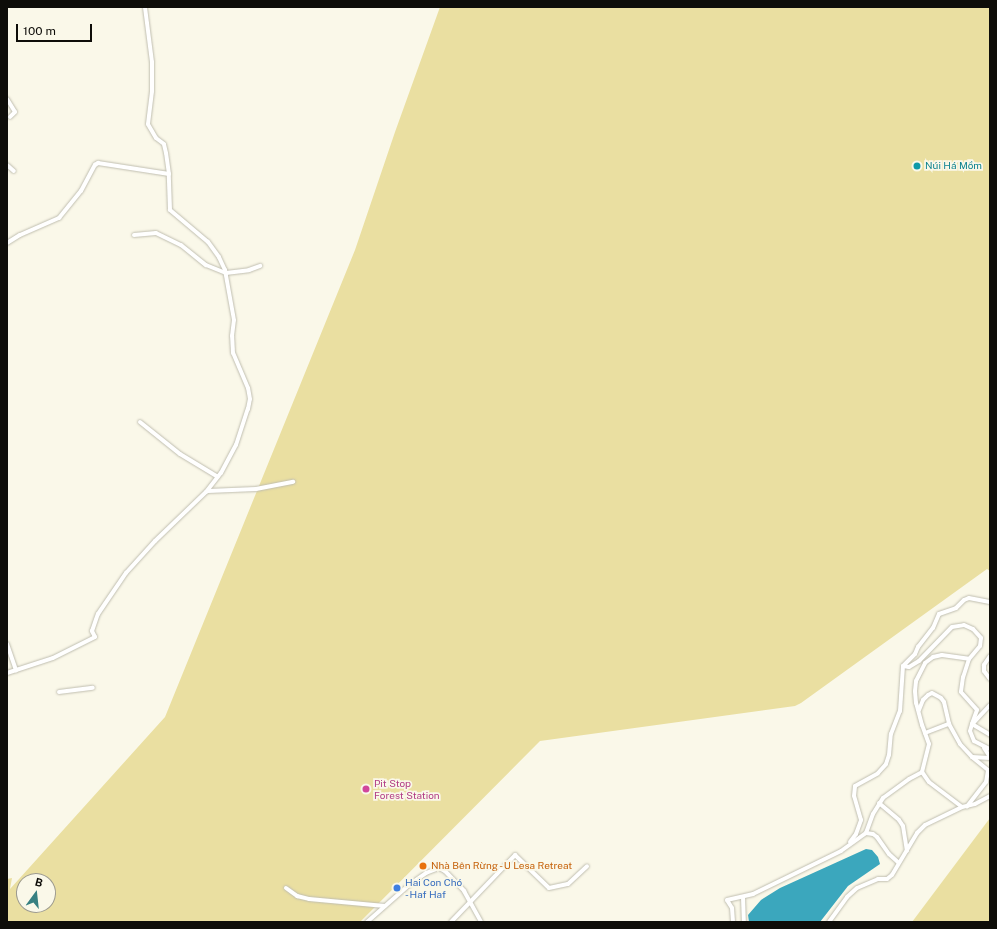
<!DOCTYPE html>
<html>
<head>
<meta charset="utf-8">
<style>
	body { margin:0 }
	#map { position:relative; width:997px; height:929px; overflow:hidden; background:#faf8e9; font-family:"Public Sans",sans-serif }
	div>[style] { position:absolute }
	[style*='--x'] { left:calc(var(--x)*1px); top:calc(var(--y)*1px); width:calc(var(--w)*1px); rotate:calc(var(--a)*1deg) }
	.green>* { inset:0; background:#eadfa1 }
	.water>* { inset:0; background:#3ba7bd }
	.roads { filter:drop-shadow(0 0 1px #c0beb0) drop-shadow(0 0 1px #c0beb0) }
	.street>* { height:4px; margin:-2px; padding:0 2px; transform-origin:2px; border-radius:2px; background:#fff }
	.dots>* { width:11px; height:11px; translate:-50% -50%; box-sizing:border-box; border:2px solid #faf8e9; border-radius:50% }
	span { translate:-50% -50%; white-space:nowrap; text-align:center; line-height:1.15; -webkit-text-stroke:3.5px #faf8e9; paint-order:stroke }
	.culture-label { font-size:10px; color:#0d838f }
	.left { translate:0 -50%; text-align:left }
	.hotel-label { font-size:10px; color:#b23c85 }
	.food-label { font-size:10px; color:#c56008 }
	.shop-label { font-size:10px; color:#366cbe }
	.frame { position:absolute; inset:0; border:8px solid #0e0d09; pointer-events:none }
	.north { position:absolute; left:16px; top:873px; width:40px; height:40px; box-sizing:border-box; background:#faf8e9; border:1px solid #9c9a8f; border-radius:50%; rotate:15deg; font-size:11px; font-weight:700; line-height:16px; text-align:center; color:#0e0d09 }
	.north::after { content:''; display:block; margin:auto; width:14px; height:18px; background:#378081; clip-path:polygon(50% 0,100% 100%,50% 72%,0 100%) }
	.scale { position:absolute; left:16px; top:24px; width:76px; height:18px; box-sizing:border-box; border:2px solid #0e0d09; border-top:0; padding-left:5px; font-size:12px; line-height:14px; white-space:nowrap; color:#0e0d09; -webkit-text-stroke:3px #faf8e9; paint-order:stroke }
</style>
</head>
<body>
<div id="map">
	<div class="green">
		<i style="clip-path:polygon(evenodd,440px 7px,990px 7px,990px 571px,987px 569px,801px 703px,795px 706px,540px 741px,360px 922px,7px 922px,7px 879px,12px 878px,10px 889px,165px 717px,355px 250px,395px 132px,440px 7px,24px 881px,48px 881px,48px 905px,24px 905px,24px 881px)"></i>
		<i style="clip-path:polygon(990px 818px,990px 922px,912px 922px)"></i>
	</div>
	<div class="water">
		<i style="clip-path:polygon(866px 849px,872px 850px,878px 857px,880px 864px,848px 886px,820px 922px,749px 922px,748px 915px,761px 900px,780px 888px)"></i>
	</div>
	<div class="roads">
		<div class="street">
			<i style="--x:7;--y:99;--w:15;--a:58"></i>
			<i style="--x:15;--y:112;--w:7;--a:135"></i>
			<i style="--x:7;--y:165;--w:9;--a:41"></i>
			<i style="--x:134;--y:235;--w:22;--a:-5"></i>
			<i style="--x:156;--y:233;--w:28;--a:26"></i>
			<i style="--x:181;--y:245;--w:32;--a:39"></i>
			<i style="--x:206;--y:265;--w:22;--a:22"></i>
			<i style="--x:226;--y:273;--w:23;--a:-7"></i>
			<i style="--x:249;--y:270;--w:12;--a:-20"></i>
			<i style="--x:7;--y:243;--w:15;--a:-32"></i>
			<i style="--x:20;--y:235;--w:43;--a:-23.6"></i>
			<i style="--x:59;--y:218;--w:35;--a:-51"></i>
			<i style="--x:81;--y:191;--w:30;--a:-62"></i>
			<i style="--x:95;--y:165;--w:4;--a:-34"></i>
			<i style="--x:98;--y:163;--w:72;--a:8.8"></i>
			<i style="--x:140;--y:422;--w:51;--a:38.7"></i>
			<i style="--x:180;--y:454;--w:44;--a:31.2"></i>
			<i style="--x:208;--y:491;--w:48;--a:-2.4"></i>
			<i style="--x:256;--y:489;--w:38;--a:-11"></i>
			<i style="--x:7;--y:644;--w:28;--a:71"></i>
			<i style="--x:990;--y:656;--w:11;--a:124"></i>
			<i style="--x:984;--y:665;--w:6;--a:90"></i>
			<i style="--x:984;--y:671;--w:10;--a:53"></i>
			<i style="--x:903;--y:666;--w:6;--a:9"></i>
			<i style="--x:909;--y:667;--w:12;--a:-31"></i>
			<i style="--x:919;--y:661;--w:47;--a:-45.9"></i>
			<i style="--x:952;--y:627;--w:12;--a:-9"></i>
			<i style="--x:964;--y:625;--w:10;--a:24"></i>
			<i style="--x:973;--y:629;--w:12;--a:48"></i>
			<i style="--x:981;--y:638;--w:8;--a:97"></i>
			<i style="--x:980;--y:646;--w:17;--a:130"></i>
			<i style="--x:969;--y:659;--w:19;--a:108"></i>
			<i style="--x:963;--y:677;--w:15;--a:98"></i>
			<i style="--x:961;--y:692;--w:24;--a:48"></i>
			<i style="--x:977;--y:710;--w:15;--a:110"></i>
			<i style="--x:972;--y:724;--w:21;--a:31"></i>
			<i style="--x:903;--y:666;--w:17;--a:-45"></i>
			<i style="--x:915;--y:654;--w:8;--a:-67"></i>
			<i style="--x:918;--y:647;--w:24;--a:-52"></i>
			<i style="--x:933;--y:628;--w:15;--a:-67"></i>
			<i style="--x:939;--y:614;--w:18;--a:-19"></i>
			<i style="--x:956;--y:608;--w:11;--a:-45"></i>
			<i style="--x:964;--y:600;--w:5;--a:-22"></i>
			<i style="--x:969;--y:598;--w:21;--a:11"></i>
			<i style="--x:7;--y:673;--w:48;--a:-18.1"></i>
			<i style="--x:53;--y:658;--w:47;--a:-26.6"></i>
			<i style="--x:95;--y:637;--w:7;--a:-117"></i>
			<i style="--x:92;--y:631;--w:18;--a:-71"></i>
			<i style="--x:98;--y:614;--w:50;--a:-55.7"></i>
			<i style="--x:126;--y:573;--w:43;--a:-47.8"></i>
			<i style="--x:155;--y:541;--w:71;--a:-43.9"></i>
			<i style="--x:206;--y:492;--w:24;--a:-52"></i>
			<i style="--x:221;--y:473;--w:32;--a:-62"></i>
			<i style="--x:236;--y:445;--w:38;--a:-72"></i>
			<i style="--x:248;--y:409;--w:10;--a:-79"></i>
			<i style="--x:250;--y:399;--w:11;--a:-100"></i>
			<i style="--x:248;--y:388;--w:38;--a:-113"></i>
			<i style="--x:233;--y:353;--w:17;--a:-93"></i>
			<i style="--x:232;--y:336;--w:16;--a:-83"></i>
			<i style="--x:234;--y:320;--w:51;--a:-100.2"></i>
			<i style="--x:225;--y:270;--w:14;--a:-115"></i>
			<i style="--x:219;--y:257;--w:19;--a:-126"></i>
			<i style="--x:208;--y:242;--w:50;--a:-139.9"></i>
			<i style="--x:170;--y:210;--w:36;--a:-92"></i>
			<i style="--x:169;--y:174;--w:21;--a:-98"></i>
			<i style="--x:166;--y:153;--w:9;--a:-103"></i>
			<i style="--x:164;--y:144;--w:10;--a:-143"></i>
			<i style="--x:156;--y:138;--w:16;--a:-120"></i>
			<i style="--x:148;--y:124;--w:33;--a:-83"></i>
			<i style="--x:152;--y:91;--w:29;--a:-90"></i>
			<i style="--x:152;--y:62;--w:55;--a:-97.3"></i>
			<i style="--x:59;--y:692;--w:34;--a:-7"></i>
			<i style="--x:990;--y:705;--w:26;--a:133"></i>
			<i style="--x:972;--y:724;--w:7;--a:106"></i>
			<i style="--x:970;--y:731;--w:11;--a:68"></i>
			<i style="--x:974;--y:741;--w:18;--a:27"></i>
			<i style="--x:919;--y:710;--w:11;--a:-68"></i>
			<i style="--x:923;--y:700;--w:7;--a:-45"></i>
			<i style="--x:928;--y:695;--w:4;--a:-27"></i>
			<i style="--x:932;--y:693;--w:10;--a:29"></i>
			<i style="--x:941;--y:698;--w:5;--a:53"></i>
			<i style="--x:944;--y:702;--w:23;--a:77"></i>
			<i style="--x:949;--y:724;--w:23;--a:61"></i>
			<i style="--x:960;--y:744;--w:18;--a:47"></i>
			<i style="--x:972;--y:757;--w:21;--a:39"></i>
			<i style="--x:988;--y:770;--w:12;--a:99"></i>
			<i style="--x:986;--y:782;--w:31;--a:128"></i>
			<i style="--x:925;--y:733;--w:26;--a:-21"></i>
			<i style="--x:984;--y:748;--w:11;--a:56"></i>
			<i style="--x:972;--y:757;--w:18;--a:3"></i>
			<i style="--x:922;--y:772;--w:12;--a:55"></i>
			<i style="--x:929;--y:782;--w:41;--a:37.1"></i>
			<i style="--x:879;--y:803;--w:26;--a:40"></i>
			<i style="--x:899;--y:820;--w:7;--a:56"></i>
			<i style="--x:903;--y:826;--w:25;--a:81"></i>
			<i style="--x:866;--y:833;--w:7;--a:8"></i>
			<i style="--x:873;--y:834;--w:5;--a:37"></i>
			<i style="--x:877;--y:837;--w:21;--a:55"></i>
			<i style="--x:889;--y:854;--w:13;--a:42"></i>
			<i style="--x:850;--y:842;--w:10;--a:-53"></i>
			<i style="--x:856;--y:834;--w:15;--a:-70"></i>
			<i style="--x:861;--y:820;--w:25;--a:-106"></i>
			<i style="--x:854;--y:796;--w:10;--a:-84"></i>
			<i style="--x:855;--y:786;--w:26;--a:-29"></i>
			<i style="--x:878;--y:773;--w:12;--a:-48"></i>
			<i style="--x:886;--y:764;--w:9;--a:-72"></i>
			<i style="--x:889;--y:755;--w:21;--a:-85"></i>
			<i style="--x:891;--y:734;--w:25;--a:-69"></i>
			<i style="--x:900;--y:711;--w:45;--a:-86.2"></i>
			<i style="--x:286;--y:888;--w:14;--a:36"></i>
			<i style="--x:297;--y:896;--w:12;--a:14"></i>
			<i style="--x:309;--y:899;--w:76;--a:5.3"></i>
			<i style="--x:743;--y:897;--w:25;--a:88"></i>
			<i style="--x:367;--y:922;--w:56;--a:-41.4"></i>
			<i style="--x:409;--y:885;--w:21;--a:-35"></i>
			<i style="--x:426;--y:873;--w:14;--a:-21"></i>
			<i style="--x:439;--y:868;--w:7;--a:27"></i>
			<i style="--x:445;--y:871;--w:28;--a:46"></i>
			<i style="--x:464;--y:891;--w:35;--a:61"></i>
			<i style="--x:451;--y:922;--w:93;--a:-46.3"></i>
			<i style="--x:515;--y:855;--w:47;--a:44.1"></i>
			<i style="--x:549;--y:888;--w:19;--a:-12"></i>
			<i style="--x:568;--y:884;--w:26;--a:-43"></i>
			<i style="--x:733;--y:922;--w:14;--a:-94"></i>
			<i style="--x:732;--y:908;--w:9;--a:-122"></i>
			<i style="--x:727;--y:900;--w:27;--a:-13"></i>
			<i style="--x:753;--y:894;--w:98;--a:-26"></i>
			<i style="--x:841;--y:851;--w:31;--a:-36"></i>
			<i style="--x:866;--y:833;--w:20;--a:-70"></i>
			<i style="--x:873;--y:814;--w:19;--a:-58"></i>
			<i style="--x:883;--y:798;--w:32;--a:-36"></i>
			<i style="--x:909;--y:779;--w:15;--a:-28"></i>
			<i style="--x:922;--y:772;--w:29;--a:-76"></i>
			<i style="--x:929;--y:744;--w:20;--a:-110"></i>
			<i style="--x:922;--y:725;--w:23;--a:-105"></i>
			<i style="--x:916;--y:703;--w:12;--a:-95"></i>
			<i style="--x:915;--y:691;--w:10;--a:-84"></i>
			<i style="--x:916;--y:681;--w:20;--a:-63"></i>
			<i style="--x:925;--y:663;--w:10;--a:-37"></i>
			<i style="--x:933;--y:657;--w:9;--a:-13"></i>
			<i style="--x:942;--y:655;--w:27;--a:8"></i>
			<i style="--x:829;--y:922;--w:31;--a:-54"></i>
			<i style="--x:847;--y:897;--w:13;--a:-42"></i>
			<i style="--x:857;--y:888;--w:23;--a:-23"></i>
			<i style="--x:878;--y:879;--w:9;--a:0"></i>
			<i style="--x:887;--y:879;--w:6;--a:-39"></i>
			<i style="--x:892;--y:875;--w:49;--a:-59.2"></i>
			<i style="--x:917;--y:833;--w:11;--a:-45"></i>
			<i style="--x:925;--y:825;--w:41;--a:-25.9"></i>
			<i style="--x:962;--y:807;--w:13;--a:-13"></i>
			<i style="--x:975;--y:804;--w:17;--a:-28"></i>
		</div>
	</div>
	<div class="dots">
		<i style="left:917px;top:166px;background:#0f9aa8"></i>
		<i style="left:366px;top:789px;background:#d1479c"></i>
		<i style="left:423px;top:866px;background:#e8710a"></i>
		<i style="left:397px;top:888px;background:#3f7fe0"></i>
	</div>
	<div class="culture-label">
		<span class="left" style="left:925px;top:166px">Núi Há Mồm</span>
	</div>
	<div class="hotel-label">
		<span class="left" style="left:374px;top:789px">Pit Stop<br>Forest Station</span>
	</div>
	<div class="food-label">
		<span class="left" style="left:431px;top:866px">Nhà Bên Rừng - U Lesa Retreat</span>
	</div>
	<div class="shop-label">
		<span class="left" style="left:405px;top:888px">Hai Con Chó<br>- Haf Haf</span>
	</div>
	<div class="frame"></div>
	<div class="north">B</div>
	<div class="scale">100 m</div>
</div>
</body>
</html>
